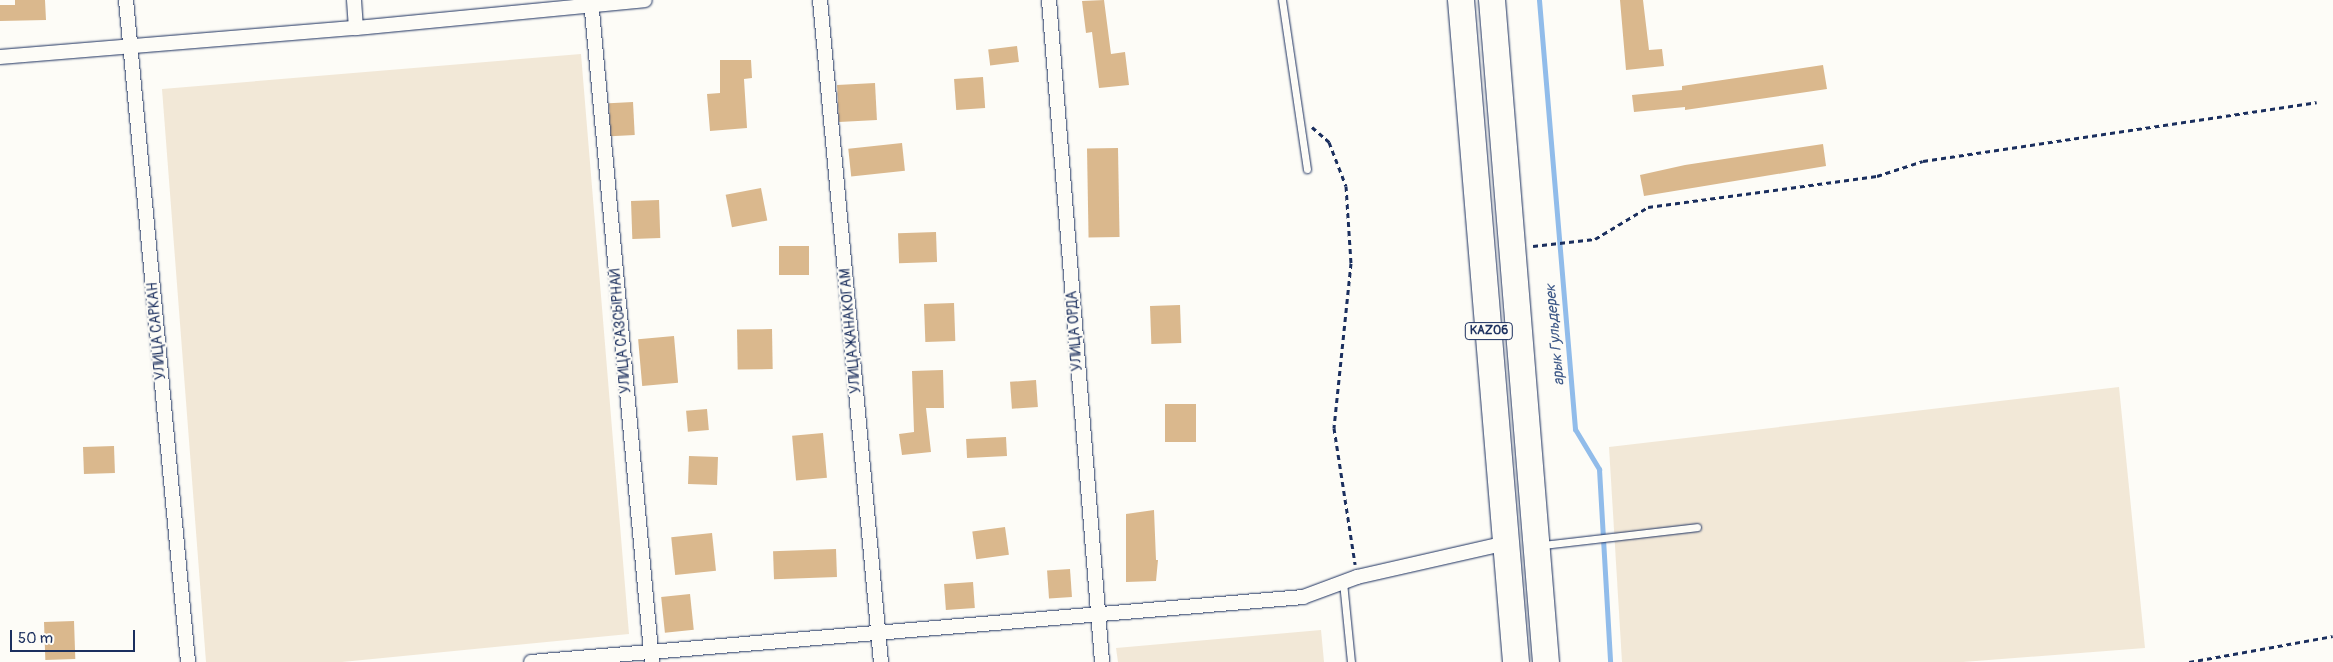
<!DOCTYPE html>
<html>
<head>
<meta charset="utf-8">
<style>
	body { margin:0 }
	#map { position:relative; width:2333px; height:662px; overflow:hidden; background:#fdfcf7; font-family:Pangolin,sans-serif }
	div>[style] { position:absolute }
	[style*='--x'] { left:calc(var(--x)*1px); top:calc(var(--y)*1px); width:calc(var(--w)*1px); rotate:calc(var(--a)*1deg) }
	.built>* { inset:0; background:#f2e8d7 }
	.stream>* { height:5px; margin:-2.5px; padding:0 2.5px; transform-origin:2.5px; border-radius:2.5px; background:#91bcea }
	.building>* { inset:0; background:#dab88d; transform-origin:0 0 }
	.path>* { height:3px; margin-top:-1.5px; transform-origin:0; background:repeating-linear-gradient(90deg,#1b2f5e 0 5px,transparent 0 9px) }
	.roads { filter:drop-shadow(0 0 1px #1b2f5e) drop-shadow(0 0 1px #1b2f5e) }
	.lane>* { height:7px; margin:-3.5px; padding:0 3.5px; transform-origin:3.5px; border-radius:3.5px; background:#fdfcf7 }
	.street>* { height:14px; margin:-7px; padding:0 7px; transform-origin:7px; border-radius:7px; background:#fdfcf7 }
	.highway>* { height:26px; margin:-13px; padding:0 13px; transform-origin:13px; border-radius:13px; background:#fdfcf7 }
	span { translate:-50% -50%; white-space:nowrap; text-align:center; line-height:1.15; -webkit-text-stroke:4.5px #fdfcf7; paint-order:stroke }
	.shield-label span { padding:1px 4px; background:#fdfcf7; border:1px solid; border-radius:4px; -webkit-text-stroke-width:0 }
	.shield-label { font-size:12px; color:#1b2f5e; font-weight:700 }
	.street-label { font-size:14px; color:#1b2f5e }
	.water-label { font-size:15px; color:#3e5988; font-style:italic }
	.scale { position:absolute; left:10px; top:630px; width:125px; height:22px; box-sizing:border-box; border:2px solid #1b2f5e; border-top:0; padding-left:6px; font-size:15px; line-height:18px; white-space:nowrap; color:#1b2f5e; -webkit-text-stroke:4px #fdfcf7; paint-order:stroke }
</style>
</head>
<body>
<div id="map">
	<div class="built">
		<i style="clip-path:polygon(581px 54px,629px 634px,342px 662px,206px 662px,162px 89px)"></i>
		<i style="clip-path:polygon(2119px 387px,2145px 648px,1963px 662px,1622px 662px,1609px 447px)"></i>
		<i style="clip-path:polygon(1321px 630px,1324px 662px,1118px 662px,1116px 648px)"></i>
	</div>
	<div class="stream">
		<i style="--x:1539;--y:0;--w:431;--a:85.2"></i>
		<i style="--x:1575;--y:429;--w:47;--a:59"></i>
		<i style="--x:1599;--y:469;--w:193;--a:86.7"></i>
	</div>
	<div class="building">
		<i style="clip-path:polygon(15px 0,45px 0,46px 20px,0 21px,0 5px,15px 5px)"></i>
		<i style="clip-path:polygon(1104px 0,1111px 54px,1125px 52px,1129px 85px,1099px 88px,1092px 32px,1086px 33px,1082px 1px)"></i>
		<i style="clip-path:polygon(1620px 0,1643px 0,1649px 50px,1662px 49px,1664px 66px,1626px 70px)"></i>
		<i style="left:1017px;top:46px;width:16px;height:29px;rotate:83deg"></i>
		<i style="clip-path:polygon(720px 60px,751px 60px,752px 78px,744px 79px,747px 128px,710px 131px,707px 94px,720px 93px)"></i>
		<i style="clip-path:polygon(1823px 65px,1827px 89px,1685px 110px,1685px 107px,1634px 112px,1632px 95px,1682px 90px,1682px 86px)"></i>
		<i style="left:983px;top:77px;width:31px;height:29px;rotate:86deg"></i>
		<i style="left:875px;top:83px;width:37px;height:38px;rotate:87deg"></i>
		<i style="left:633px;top:102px;width:33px;height:24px;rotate:87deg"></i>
		<i style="left:902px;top:143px;width:28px;height:54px;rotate:84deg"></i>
		<i style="clip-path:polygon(1823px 144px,1826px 166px,1644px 196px,1640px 175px,1685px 165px)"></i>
		<i style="left:1118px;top:148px;width:89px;height:31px;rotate:89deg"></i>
		<i style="left:761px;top:188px;width:33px;height:36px;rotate:79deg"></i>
		<i style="left:659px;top:200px;width:38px;height:28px;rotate:88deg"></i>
		<i style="left:936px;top:232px;width:30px;height:38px;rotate:88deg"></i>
		<i style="left:779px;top:246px;width:30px;height:29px"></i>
		<i style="left:954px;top:303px;width:38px;height:30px;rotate:88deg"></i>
		<i style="left:1180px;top:305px;width:38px;height:30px;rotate:88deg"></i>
		<i style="left:772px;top:329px;width:40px;height:35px;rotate:89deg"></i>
		<i style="left:674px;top:336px;width:47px;height:36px;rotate:85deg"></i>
		<i style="clip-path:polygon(943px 370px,944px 408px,926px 408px,931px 452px,902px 455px,899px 434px,914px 432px,912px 371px)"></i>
		<i style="left:1036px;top:380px;width:27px;height:26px;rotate:86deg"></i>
		<i style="left:1165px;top:404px;width:31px;height:38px"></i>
		<i style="left:707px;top:409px;width:21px;height:21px;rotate:85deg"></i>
		<i style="left:823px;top:433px;width:45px;height:31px;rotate:85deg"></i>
		<i style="left:1006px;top:437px;width:19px;height:40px;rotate:87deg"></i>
		<i style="left:114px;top:446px;width:27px;height:31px;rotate:88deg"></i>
		<i style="left:689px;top:456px;width:29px;height:28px;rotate:2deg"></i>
		<i style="clip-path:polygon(1154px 510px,1156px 560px,1158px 560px,1156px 581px,1126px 582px,1126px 514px)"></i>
		<i style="left:1005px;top:527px;width:28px;height:33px;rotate:82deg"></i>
		<i style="left:712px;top:533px;width:38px;height:41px;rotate:84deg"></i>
		<i style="left:836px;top:549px;width:28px;height:63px;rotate:88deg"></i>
		<i style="left:1070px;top:569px;width:28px;height:23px;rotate:86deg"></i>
		<i style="left:973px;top:582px;width:26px;height:29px;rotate:86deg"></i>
		<i style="left:690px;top:594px;width:36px;height:29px;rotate:84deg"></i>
		<i style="left:74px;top:621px;width:38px;height:30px;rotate:88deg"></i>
	</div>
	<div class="path">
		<i style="--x:1312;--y:127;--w:23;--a:41"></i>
		<i style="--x:1329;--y:142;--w:47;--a:68.9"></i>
		<i style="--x:1346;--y:186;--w:77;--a:86.3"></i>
		<i style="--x:1351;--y:263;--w:166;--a:95.9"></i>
		<i style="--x:1334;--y:428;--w:138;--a:81.2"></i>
		<i style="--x:1533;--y:246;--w:62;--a:-6.4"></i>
		<i style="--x:1595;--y:239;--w:62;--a:-31.1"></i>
		<i style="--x:1648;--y:207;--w:231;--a:-7.7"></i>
		<i style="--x:1877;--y:176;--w:48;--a:-18.1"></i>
		<i style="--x:1923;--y:161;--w:398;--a:-8.5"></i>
		<i style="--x:2189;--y:662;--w:146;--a:-10.2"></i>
	</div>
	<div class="roads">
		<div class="lane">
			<i style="--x:1282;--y:0;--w:171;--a:81.6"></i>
			<i style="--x:1542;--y:545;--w:156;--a:-6.6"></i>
			<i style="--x:1343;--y:582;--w:80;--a:84.3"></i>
		</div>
		<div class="street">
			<i style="--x:126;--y:0;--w:665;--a:84.65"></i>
			<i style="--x:354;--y:0;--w:28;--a:86"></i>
			<i style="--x:591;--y:0;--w:665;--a:84.74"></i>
			<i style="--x:820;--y:0;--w:665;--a:84.74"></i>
			<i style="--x:1049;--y:0;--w:664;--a:85.42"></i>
			<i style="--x:0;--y:57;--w:357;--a:-4.7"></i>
			<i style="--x:356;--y:28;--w:290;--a:-5.5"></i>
			<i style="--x:531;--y:662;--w:775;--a:-4.81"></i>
			<i style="--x:1303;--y:597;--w:58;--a:-20.3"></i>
			<i style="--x:1357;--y:577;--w:154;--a:-12.8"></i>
		</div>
		<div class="highway">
			<i style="--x:1461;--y:0;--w:664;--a:85.25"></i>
			<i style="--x:1492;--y:0;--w:664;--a:85.34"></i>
		</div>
	</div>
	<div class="shield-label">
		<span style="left:1489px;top:331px">KАZ06</span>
	</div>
	<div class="street-label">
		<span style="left:157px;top:331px;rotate:-95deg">УЛИЦА САРКАН</span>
		<span style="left:621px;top:331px;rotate:-95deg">УЛИЦА САЗСЫРНАЙ</span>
		<span style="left:851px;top:331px;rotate:-95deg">УЛИЦА ЖАНАКОГАМ</span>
		<span style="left:1075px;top:331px;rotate:-94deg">УЛИЦА ОРДА</span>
	</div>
	<div class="water-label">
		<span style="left:1555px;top:335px;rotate:-95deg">арык Гульдерек</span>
	</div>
	<div class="scale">50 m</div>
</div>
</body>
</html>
